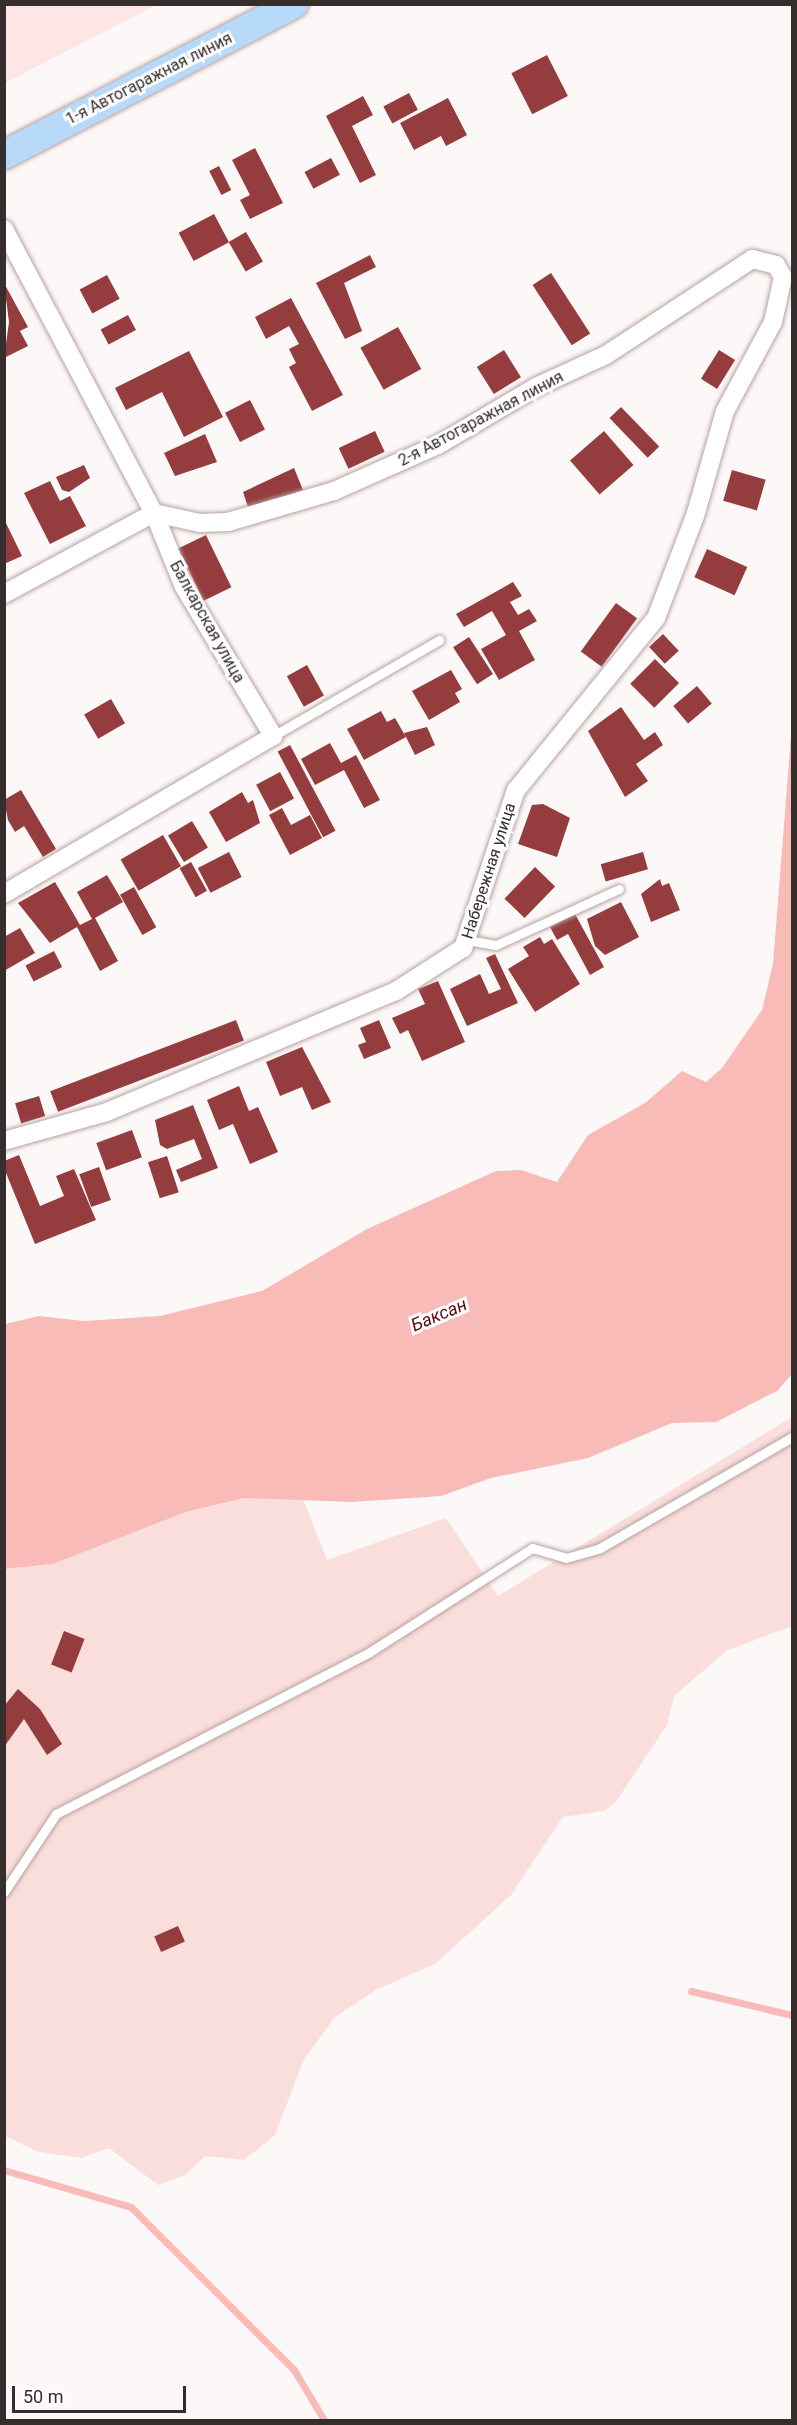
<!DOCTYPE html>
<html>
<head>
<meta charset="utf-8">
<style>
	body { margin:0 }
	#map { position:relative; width:797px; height:2425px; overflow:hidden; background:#fdf8f8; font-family:Roboto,sans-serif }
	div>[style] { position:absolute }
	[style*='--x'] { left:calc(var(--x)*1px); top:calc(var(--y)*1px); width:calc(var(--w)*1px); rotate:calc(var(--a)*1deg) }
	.built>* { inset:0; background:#ffe6e4 }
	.green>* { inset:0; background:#fadedc }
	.water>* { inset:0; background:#f9bbb8 }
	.stream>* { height:7px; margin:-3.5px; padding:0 3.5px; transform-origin:3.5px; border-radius:3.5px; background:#f9bbb8 }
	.building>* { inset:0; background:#953c3e; transform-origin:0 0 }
	.roads { filter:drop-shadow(0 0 2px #b7a2a1) drop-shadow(0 0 2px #b7a2a1) }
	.lane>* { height:9px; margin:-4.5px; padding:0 4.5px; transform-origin:4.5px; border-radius:4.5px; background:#fff }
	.street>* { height:18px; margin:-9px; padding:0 9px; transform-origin:9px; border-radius:9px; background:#fff }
	.primary>* { height:28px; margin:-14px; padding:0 14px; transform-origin:14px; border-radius:14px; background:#b7dafb }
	span { translate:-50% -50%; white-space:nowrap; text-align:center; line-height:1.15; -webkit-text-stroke:6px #fff; paint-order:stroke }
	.street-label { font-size:16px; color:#362d2d }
	.water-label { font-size:18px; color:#600514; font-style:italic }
	.frame { position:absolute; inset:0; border:6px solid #362d2d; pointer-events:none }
	.scale { position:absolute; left:12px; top:2386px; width:174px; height:27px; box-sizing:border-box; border:3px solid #362d2d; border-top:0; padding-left:8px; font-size:18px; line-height:21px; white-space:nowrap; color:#362d2d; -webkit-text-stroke:4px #fff; paint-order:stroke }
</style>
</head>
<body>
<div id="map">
	<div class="built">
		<i style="clip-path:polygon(5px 4px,156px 4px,156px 5px,5px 83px)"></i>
	</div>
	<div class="green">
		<i style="clip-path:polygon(792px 1417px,792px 1626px,726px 1651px,674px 1696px,667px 1725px,616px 1802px,604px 1811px,563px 1817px,511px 1895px,435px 1964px,376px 1990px,335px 2017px,304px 2059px,275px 2135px,244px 2160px,205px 2156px,185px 2175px,158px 2185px,109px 2148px,81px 2158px,38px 2152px,5px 2136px,5px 1569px,53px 1564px,186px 1512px,244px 1498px,302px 1496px,327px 1560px,446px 1518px,498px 1596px)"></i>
	</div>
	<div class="water">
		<i style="clip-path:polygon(792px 723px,792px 1374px,777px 1391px,716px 1422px,672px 1423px,588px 1458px,491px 1478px,441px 1496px,352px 1502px,244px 1498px,186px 1512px,53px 1564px,5px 1569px,5px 1324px,39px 1316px,84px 1321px,160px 1316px,262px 1291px,367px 1229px,496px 1171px,521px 1170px,557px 1182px,588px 1135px,645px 1103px,682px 1071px,706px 1082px,722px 1068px,762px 1010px,773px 964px)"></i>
	</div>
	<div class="stream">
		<i style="--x:691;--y:1991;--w:104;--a:13.4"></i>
		<i style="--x:4;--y:2170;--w:132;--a:16.2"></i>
		<i style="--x:131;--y:2207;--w:231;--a:45"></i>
		<i style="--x:294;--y:2370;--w:58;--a:59"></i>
	</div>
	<div class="building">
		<i style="left:547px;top:55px;width:46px;height:40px;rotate:63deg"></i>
		<i style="left:409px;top:93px;width:19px;height:29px;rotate:62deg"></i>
		<i style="clip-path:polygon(363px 96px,373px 115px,352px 126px,376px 175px,360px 183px,326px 116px)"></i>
		<i style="clip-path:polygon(448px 98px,467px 135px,446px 146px,441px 136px,414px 150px,400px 123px)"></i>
		<i style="clip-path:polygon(255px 148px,283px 203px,250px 219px,240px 200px,250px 195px,232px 160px)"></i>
		<i style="left:331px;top:158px;width:19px;height:30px;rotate:62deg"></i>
		<i style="left:219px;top:166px;width:27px;height:11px;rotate:63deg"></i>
		<i style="left:214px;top:214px;width:32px;height:40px;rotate:62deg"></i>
		<i style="left:246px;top:232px;width:34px;height:20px;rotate:60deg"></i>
		<i style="clip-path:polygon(370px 255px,376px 267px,344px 283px,362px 331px,345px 339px,316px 283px)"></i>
		<i style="left:551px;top:273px;width:72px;height:22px;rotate:57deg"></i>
		<i style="left:107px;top:275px;width:27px;height:31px;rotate:62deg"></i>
		<i style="clip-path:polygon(4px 283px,28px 327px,20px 331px,28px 346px,4px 358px,9px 322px)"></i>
		<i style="clip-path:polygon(291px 298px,343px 395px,312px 411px,289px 367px,296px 363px,289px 349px,299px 344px,289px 326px,266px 339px,255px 317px)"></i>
		<i style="left:128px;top:315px;width:17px;height:31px;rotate:62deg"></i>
		<i style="left:398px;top:327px;width:48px;height:43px;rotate:61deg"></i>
		<i style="left:504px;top:350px;width:32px;height:32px;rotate:58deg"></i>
		<i style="left:719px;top:350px;width:19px;height:34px;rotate:32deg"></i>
		<i style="clip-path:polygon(189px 351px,223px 417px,184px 437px,162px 392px,126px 410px,115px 388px)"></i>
		<i style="left:250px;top:400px;width:33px;height:28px;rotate:63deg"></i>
		<i style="left:621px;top:407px;width:55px;height:16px;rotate:46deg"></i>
		<i style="left:375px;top:431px;width:23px;height:40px;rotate:65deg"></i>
		<i style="left:604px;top:431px;width:45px;height:45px;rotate:49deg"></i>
		<i style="clip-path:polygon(205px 434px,217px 462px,175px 476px,164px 453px)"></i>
		<i style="clip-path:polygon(84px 465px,90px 478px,69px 492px,62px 490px,56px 477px)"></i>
		<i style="clip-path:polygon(294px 468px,303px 490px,249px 510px,243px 492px)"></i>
		<i style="left:732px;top:470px;width:35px;height:32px;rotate:16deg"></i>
		<i style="clip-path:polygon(50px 481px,60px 501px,70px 496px,86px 526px,50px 544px,24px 493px)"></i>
		<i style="clip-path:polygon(4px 519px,22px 556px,4px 564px)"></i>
		<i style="left:206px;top:535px;width:58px;height:31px;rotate:64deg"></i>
		<i style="left:707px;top:549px;width:44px;height:31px;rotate:24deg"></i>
		<i style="clip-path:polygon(513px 582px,522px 596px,510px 602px,518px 615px,529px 609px,537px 621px,519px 631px,535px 660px,499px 680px,481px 649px,506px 635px,492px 611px,464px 627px,456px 614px)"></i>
		<i style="left:616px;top:603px;width:26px;height:60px;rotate:36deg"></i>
		<i style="left:663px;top:634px;width:23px;height:19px;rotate:47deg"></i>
		<i style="left:469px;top:637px;width:44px;height:19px;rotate:57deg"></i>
		<i style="left:655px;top:659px;width:34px;height:35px;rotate:45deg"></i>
		<i style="left:307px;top:665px;width:35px;height:23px;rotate:61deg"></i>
		<i style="clip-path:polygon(451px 670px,462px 689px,455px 693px,460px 702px,429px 720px,412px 691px)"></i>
		<i style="left:697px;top:686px;width:23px;height:31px;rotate:50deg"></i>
		<i style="left:111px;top:699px;width:28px;height:31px;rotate:60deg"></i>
		<i style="clip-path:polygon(621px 707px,644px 740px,655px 732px,663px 745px,636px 764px,648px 781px,625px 797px,588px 731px)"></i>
		<i style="clip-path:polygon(381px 711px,387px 722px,395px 718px,406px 737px,364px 760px,347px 729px)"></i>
		<i style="clip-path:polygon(427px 727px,435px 745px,415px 755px,404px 733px)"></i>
		<i style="clip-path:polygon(330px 743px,341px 763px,356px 755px,380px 800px,364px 808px,344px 770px,315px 785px,301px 759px)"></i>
		<i style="left:290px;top:745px;width:97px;height:14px;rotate:62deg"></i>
		<i style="left:280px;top:772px;width:30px;height:27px;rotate:62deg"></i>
		<i style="clip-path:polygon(21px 790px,56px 849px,43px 857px,24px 826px,15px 832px,8px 820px,4px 800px)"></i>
		<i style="clip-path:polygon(242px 792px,248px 803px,253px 800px,260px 823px,226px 842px,209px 812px)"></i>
		<i style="clip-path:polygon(543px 804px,570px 818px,557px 857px,518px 844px,532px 805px)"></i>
		<i style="clip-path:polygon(282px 808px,291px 825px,310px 815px,322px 838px,290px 855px,269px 815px)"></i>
		<i style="left:192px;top:821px;width:31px;height:28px;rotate:59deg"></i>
		<i style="left:163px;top:835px;width:36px;height:49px;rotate:60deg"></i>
		<i style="left:229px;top:852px;width:28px;height:35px;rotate:63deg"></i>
		<i style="left:643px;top:852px;width:18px;height:44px;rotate:74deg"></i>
		<i style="left:191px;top:862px;width:33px;height:13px;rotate:61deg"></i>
		<i style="left:535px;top:867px;width:28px;height:44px;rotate:44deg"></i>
		<i style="clip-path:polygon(107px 875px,123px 902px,95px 918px,118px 961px,100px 971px,77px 927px,50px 943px,18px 903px,55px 882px,80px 925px,92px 919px,77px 892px)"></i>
		<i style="clip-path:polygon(660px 879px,662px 886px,669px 883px,680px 910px,651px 922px,641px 894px)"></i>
		<i style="left:134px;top:887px;width:46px;height:16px;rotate:61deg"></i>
		<i style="clip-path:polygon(621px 902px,639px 937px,605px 955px,595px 946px,587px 919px)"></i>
		<i style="clip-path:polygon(575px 914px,604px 967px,590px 975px,568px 934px,557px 940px,550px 927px)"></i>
		<i style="clip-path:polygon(20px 928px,35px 953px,4px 971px,4px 937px)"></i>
		<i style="clip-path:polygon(540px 937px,544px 944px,552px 939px,580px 984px,535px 1012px,508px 969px,529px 956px,523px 947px)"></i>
		<i style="left:54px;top:951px;width:18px;height:32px;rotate:63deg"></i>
		<i style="clip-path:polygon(495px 954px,518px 1003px,467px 1026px,450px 989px,480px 974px,489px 994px,501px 989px,486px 958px)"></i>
		<i style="clip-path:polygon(438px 981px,465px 1042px,422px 1061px,408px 1030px,400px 1034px,392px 1018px,425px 1004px,418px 989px)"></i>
		<i style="left:236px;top:1020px;width:22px;height:199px;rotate:69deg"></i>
		<i style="clip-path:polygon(379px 1020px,391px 1048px,364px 1059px,358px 1045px,366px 1042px,360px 1028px)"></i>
		<i style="clip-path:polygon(302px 1047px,331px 1102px,312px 1110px,302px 1087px,280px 1096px,266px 1062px)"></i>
		<i style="clip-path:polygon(239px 1086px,249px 1111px,258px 1107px,278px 1152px,250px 1164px,233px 1124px,219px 1130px,207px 1100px)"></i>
		<i style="left:39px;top:1096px;width:21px;height:25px;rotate:73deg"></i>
		<i style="clip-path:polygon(193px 1105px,218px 1168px,181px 1182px,176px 1170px,202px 1159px,194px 1139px,167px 1149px,160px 1145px,155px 1120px)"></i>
		<i style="left:132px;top:1130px;width:29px;height:38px;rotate:70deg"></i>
		<i style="clip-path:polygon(19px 1155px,40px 1206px,64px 1196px,56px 1176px,74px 1169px,96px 1220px,35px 1244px,4px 1168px,4px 1161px)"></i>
		<i style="left:167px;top:1156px;width:38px;height:20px;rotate:72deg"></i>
		<i style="left:99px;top:1167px;width:35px;height:21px;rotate:70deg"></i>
		<i style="left:64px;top:1631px;width:22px;height:36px;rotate:21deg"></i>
		<i style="clip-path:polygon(18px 1689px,40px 1709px,62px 1744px,47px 1755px,24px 1719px,4px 1747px,4px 1706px)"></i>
		<i style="left:178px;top:1926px;width:17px;height:26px;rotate:66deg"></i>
	</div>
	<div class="roads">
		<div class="lane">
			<i style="--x:273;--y:736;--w:192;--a:-30"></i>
			<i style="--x:467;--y:940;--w:29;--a:10"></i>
			<i style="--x:496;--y:945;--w:135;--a:-24.5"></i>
			<i style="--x:4;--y:1892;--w:94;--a:-56.3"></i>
			<i style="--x:56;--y:1814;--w:351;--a:-27.3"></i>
			<i style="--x:368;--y:1653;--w:195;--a:-32.6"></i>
			<i style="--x:532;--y:1548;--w:35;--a:16"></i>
			<i style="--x:566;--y:1558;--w:35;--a:-16"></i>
			<i style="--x:600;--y:1548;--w:222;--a:-30"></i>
		</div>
		<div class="street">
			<i style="--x:4;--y:229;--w:321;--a:62.2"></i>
			<i style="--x:154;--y:513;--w:80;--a:67.9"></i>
			<i style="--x:184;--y:587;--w:174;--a:59.1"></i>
			<i style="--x:273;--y:736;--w:312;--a:149.6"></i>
			<i style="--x:4;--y:594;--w:170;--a:-28.4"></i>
			<i style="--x:154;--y:513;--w:47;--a:12.3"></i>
			<i style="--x:200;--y:523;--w:28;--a:-2"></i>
			<i style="--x:228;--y:522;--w:110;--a:-16.3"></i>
			<i style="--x:334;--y:491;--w:114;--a:-23.9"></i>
			<i style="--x:438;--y:445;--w:114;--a:-30.6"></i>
			<i style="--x:536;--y:387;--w:77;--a:-24.6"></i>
			<i style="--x:606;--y:355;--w:175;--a:-33.3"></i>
			<i style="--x:752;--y:259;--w:25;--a:14"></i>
			<i style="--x:776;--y:265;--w:14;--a:60"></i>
			<i style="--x:783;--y:277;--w:46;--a:102.5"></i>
			<i style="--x:773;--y:322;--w:101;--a:118.3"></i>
			<i style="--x:725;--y:411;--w:109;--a:105.9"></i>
			<i style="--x:695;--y:516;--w:109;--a:110.9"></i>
			<i style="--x:656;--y:618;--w:222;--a:129.1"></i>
			<i style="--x:516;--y:790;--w:167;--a:108.5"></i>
			<i style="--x:463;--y:948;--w:80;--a:147.3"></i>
			<i style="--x:396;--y:991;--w:313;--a:157.3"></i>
			<i style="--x:107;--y:1112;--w:107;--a:164.3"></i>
		</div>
		<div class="primary">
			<i style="--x:4;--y:155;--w:327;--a:-27.5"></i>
		</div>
	</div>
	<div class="street-label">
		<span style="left:149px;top:79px;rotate:-27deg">1-я Автогаражная линия</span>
		<span style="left:481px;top:419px;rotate:-28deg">2-я Автогаражная линия</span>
		<span style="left:207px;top:622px;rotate:61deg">Балкарская улица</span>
		<span style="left:489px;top:871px;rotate:-72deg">Набережная улица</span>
	</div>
	<div class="water-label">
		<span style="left:439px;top:1315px;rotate:-23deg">Баксан</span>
	</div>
	<div class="frame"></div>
	<div class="scale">50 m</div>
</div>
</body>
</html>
